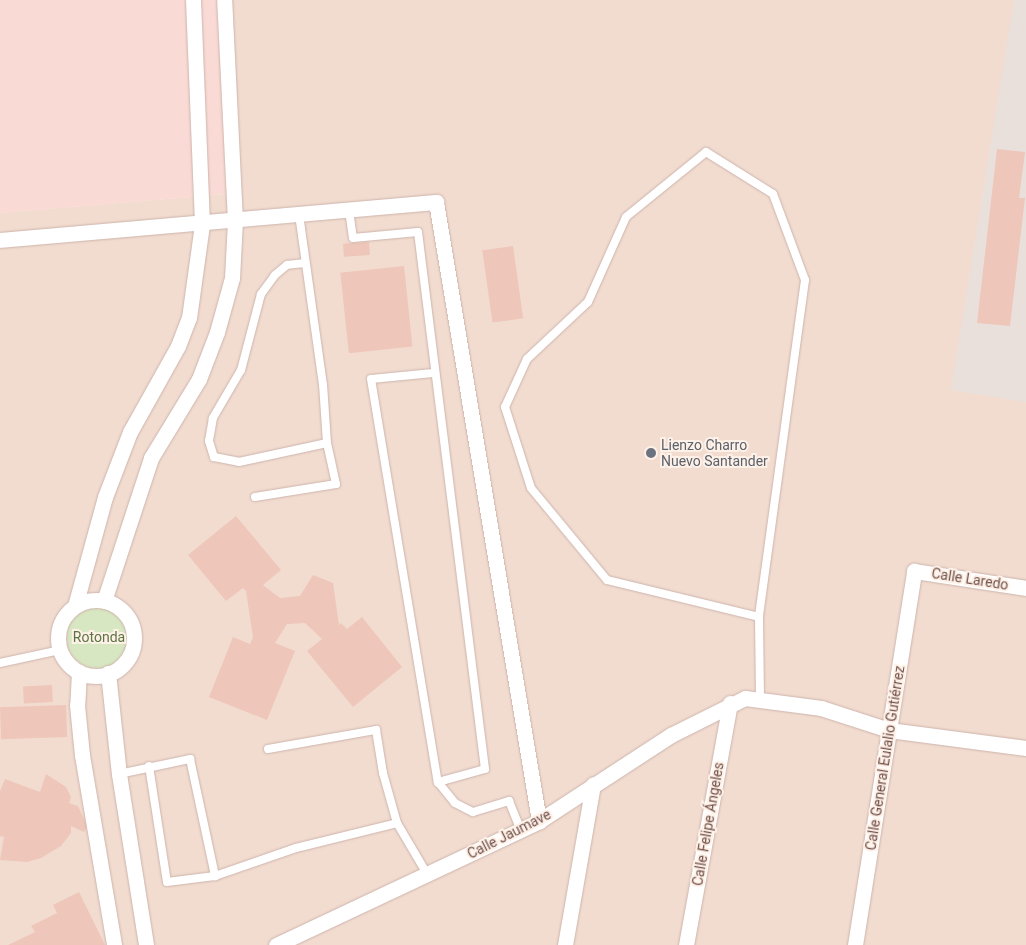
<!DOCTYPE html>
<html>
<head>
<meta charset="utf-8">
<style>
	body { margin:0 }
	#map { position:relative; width:1026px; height:945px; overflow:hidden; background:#fbece1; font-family:Roboto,sans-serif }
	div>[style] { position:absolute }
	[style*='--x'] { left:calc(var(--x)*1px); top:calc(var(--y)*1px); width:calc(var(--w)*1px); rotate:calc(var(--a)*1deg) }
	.residential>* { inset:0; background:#f2dcd0 }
	.commercial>* { inset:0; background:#fadad5 }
	.industrial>* { inset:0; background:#e9e0dc }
	.green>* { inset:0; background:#d7e7c1 }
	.round { border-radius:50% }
	.building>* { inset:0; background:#eec6ba; transform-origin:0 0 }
	.roads { filter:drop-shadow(0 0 1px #cdb4ac) drop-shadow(0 0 1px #cdb4ac) }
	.lane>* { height:8px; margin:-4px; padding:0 4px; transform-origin:4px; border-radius:4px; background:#fff }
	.street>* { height:15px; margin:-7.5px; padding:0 7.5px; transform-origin:7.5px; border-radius:7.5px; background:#fff }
	.street>.ring { margin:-7.5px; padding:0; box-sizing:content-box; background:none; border:15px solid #fff; border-radius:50% }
	.dots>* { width:14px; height:14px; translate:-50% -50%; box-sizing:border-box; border:2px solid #fef1e7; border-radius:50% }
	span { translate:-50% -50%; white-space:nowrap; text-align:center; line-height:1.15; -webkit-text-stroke:4px #fef1e7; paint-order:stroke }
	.worship-label { font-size:14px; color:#5b616d }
	.left { translate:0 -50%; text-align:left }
	.street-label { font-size:14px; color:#70504a }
	.park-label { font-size:14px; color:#5b7542 }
</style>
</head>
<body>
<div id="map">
	<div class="residential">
		<i style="clip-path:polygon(221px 0,1026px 0,1026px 945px,0 945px,0 213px,239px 193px)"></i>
	</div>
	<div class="commercial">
		<i style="clip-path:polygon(0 0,221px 0,239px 193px,0 213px)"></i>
	</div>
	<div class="industrial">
		<i style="clip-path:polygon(1014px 0,1026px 0,1026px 402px,951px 390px)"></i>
	</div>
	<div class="green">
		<i class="round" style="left:67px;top:605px;width:64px;height:64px"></i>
	</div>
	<div class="building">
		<i style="clip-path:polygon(997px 149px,1025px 152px,1019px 198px,1025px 198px,1010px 326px,977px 323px)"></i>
		<i style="left:369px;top:242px;width:13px;height:26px;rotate:86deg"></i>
		<i style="left:513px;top:246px;width:73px;height:31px;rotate:82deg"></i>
		<i style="left:404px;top:266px;width:81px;height:64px;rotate:84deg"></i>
		<i style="clip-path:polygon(236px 516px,281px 570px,263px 585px,280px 598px,300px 596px,313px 575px,333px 583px,339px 625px,341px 623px,347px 629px,362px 617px,402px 667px,353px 707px,307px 651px,322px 639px,305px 623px,287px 624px,275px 643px,295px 651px,267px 720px,209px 697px,233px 637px,250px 644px,253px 637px,246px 591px,243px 588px,226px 601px,188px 555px)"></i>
		<i style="left:52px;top:685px;width:17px;height:29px;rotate:87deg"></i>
		<i style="left:66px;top:705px;width:32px;height:66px;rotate:88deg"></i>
		<i style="clip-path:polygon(46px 774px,66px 787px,71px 797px,69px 803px,78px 806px,87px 826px,84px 832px,71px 826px,71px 833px,61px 846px,41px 858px,27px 862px,0 860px,4px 837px,0 836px,0 791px,5px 779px,40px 792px)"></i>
		<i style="clip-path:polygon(79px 892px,105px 945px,8px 945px,35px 932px,31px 926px,57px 913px,53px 905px)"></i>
	</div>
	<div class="roads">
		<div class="lane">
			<i style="--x:349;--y:210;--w:28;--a:82"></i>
			<i style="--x:353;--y:238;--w:65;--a:-5.3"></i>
			<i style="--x:418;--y:232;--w:541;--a:82.89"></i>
			<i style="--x:485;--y:769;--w:49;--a:164.5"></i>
			<i style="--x:305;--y:263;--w:18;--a:174"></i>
			<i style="--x:287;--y:265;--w:16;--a:140"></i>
			<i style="--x:275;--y:275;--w:24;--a:126"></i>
			<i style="--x:261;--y:294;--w:79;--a:104.7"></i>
			<i style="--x:241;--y:370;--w:56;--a:120.3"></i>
			<i style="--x:213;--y:418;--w:23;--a:100"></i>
			<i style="--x:209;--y:441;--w:17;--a:73"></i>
			<i style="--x:214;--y:457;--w:25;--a:11"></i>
			<i style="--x:239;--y:462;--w:90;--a:-12.2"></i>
			<i style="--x:433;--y:373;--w:62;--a:174.5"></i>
			<i style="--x:371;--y:379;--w:409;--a:80.6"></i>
			<i style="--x:438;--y:782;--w:27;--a:51"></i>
			<i style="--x:455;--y:803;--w:20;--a:27"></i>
			<i style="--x:473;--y:812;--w:38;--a:-17"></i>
			<i style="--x:509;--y:801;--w:31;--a:68"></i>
			<i style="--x:255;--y:497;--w:82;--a:-9.1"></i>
			<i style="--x:336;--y:484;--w:42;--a:-102.4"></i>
			<i style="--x:327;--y:443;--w:58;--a:-93.9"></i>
			<i style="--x:323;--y:385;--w:172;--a:-98"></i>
			<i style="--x:759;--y:617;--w:156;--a:-166.3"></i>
			<i style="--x:607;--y:580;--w:119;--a:-129.6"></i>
			<i style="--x:531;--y:488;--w:85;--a:-107.8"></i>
			<i style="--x:505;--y:407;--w:53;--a:-65.4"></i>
			<i style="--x:527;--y:359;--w:83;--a:-43.1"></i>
			<i style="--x:588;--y:302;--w:93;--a:-65.9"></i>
			<i style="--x:626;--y:217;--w:103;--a:-39.1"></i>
			<i style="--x:706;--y:152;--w:79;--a:32.1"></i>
			<i style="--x:773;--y:194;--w:92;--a:69.6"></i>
			<i style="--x:805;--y:280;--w:340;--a:97.8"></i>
			<i style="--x:759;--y:617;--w:81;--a:89.3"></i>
			<i style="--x:0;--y:663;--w:61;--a:-12.2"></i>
			<i style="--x:268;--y:749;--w:110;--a:-10"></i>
			<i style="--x:376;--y:730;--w:44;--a:80.8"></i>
			<i style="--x:383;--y:773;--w:52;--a:74.4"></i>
			<i style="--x:397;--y:823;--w:59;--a:59.5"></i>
			<i style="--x:149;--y:766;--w:117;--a:81.2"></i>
			<i style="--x:167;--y:882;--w:48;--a:-7.1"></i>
			<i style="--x:215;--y:876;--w:86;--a:-19.1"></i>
			<i style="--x:296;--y:848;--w:104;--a:-13.9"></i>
			<i style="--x:119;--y:774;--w:73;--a:-11.9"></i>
			<i style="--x:190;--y:759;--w:120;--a:77.9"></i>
		</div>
		<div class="street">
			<i style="--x:0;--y:240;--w:438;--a:-5"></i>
			<i style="--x:436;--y:202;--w:628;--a:80.55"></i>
			<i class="ring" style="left:58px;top:600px;width:61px;height:61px"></i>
			<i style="--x:104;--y:601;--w:151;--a:-71.8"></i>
			<i style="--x:151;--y:458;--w:92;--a:-58.7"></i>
			<i style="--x:199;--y:379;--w:50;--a:-69"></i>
			<i style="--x:217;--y:332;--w:56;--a:-74.5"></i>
			<i style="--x:232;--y:278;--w:57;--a:-87"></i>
			<i style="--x:235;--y:221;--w:221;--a:-92.8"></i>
			<i style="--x:75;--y:606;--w:113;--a:-74.6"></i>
			<i style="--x:105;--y:497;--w:70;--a:-69"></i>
			<i style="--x:130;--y:432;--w:98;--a:-60.8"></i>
			<i style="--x:178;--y:346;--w:30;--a:-69"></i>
			<i style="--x:189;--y:318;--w:95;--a:-82.1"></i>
			<i style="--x:202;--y:224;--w:224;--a:-92.3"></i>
			<i style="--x:79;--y:672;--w:33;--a:93"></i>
			<i style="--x:77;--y:705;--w:50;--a:84.3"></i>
			<i style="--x:82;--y:755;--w:193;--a:80.4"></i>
			<i style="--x:108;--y:673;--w:102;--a:83.8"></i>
			<i style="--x:119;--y:774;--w:173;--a:81"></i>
			<i style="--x:276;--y:945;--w:291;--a:-25.2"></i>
			<i style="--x:539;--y:821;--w:158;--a:-33.1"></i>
			<i style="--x:671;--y:735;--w:83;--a:-26.6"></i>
			<i style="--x:745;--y:698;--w:77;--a:7.5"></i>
			<i style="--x:821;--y:708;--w:71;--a:17.9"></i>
			<i style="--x:889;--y:730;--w:138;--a:7.5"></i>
			<i style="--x:565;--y:945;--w:163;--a:-80.1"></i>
			<i style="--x:686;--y:945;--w:246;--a:-79.7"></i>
			<i style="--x:855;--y:945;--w:379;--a:-81"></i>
			<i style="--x:914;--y:571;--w:113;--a:8.6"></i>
		</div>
	</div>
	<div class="dots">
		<i style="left:651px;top:453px;background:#6b7280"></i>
	</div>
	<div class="worship-label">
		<span class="left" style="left:661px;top:453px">Lienzo Charro<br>Nuevo Santander</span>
	</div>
	<div class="street-label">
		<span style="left:970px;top:579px;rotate:9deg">Calle Laredo</span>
		<span style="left:885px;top:758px;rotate:-81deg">Calle General Eulalio Gutiérrez</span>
		<span style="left:708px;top:824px;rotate:-80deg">Calle Felipe Ángeles</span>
		<span style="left:509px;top:834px;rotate:-27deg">Calle Jaumave</span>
	</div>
	<div class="park-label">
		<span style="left:99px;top:637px">Rotonda</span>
	</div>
</div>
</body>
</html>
